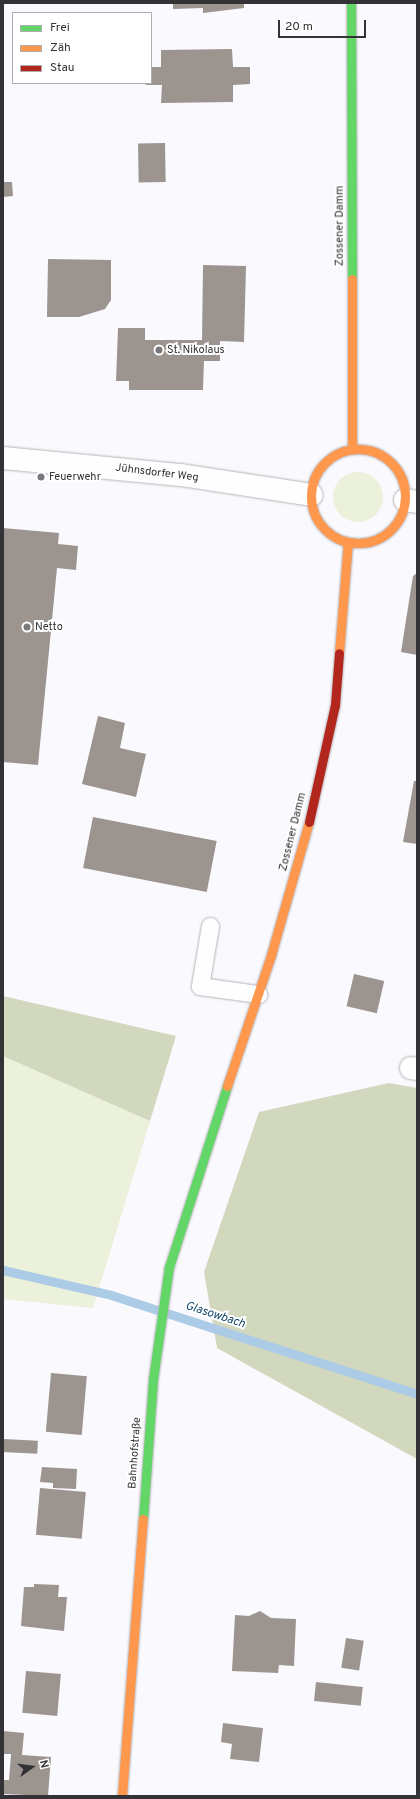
<!DOCTYPE html>
<html>
<head>
<meta charset="utf-8">
<style>
	body { margin:0 }
	#map { position:relative; width:420px; height:1799px; overflow:hidden; background:#faf9fd; font-family:Overpass,sans-serif }
	div>[style] { position:absolute }
	[style*='--x'] { left:calc(var(--x)*1px); top:calc(var(--y)*1px); width:calc(var(--w)*1px); rotate:calc(var(--a)*1deg) }
	.green>* { inset:0; background:#ebf1da }
	.round { border-radius:50% }
	.forest>* { inset:0; background:#d1d8be }
	.stream>* { height:9px; margin:-4.5px; padding:0 4.5px; transform-origin:4.5px; border-radius:4.5px; background:#accbe6 }
	.building>* { inset:0; background:#9c958f; transform-origin:0 0 }
	.roads { filter:drop-shadow(0 0 1px #b6b5b9) drop-shadow(0 0 1px #b6b5b9) }
	.lane>* { height:17px; margin:-8.5px; padding:0 8.5px; transform-origin:8.5px; border-radius:8.5px; background:#fefeff }
	.street>* { height:22px; margin:-11px; padding:0 11px; transform-origin:11px; border-radius:11px; background:#fefeff }
	.fast>* { height:9px; margin:-4.5px; padding:0 4.5px; transform-origin:4.5px; border-radius:4.5px; background:#63d668 }
	.slow>* { height:9px; margin:-4.5px; padding:0 4.5px; transform-origin:4.5px; border-radius:4.5px; background:#ff974d }
	.slow>.ring { margin:-4.5px; padding:0; box-sizing:content-box; background:none; border:9px solid #ff974d; border-radius:50% }
	.jam>* { height:9px; margin:-4.5px; padding:0 4.5px; transform-origin:4.5px; border-radius:4.5px; background:#b3261e }
	.dots>* { width:11px; height:11px; translate:-50% -50%; box-sizing:border-box; border:2px solid #fff; border-radius:50% }
	span { translate:-50% -50%; white-space:nowrap; text-align:center; line-height:1.15; -webkit-text-stroke:4px #fff; paint-order:stroke }
	.street-label { font-size:11px; color:#333236 }
	.poi-label { font-size:11px; color:#333236 }
	.left { translate:0 -50%; text-align:left }
	.water-label { font-size:12px; color:#10466a; font-style:italic }
	.frame { position:absolute; inset:0; border:4px solid #333236; pointer-events:none }
	.legend { position:absolute; left:12px; top:12px; width:140px; height:72px; box-sizing:border-box; background:#fff; border:1px solid #adadaf; margin:0; padding:5px 7px; list-style:none; font-size:12px; color:#333236 }
	.legend li { display:flex; align-items:center; gap:8px; height:20px }
	.legend b { width:20px; border:1px solid #adadaf }
	.north { position:absolute; left:12px; top:1747px; width:40px; height:40px; -webkit-text-stroke:3px #fff; paint-order:stroke; rotate:76deg; font-size:11px; font-weight:700; line-height:16px; text-align:center; color:#333236 }
	.north::after { content:''; display:block; margin:auto; width:14px; height:18px; background:#333236; clip-path:polygon(50% 0,100% 100%,50% 72%,0 100%) }
	.scale { position:absolute; left:278px; top:20px; width:88px; height:18px; box-sizing:border-box; border:2px solid #333236; border-top:0; padding-left:5px; font-size:12px; line-height:14px; white-space:nowrap; color:#333236; -webkit-text-stroke:3px #fff; paint-order:stroke }
</style>
</head>
<body>
<div id="map">
	<div class="green">
		<i class="round" style="left:333px;top:472px;width:50px;height:50px"></i>
		<i style="clip-path:polygon(3px 1056px,150px 1121px,93px 1308px,3px 1299px)"></i>
	</div>
	<div class="forest">
		<i style="clip-path:polygon(3px 996px,176px 1036px,150px 1121px,3px 1056px)"></i>
		<i style="clip-path:polygon(389px 1083px,417px 1088px,417px 1459px,217px 1348px,204px 1272px,259px 1112px)"></i>
	</div>
	<div class="stream">
		<i style="--x:3;--y:1270;--w:111;--a:13"></i>
		<i style="--x:111;--y:1295;--w:322;--a:17.9"></i>
	</div>
	<div class="building">
		<i style="clip-path:polygon(173px 3px,244px 3px,244px 8px,203px 13px,203px 8px,173px 9px)"></i>
		<i style="clip-path:polygon(232px 49px,233px 67px,250px 67px,250px 84px,233px 85px,233px 102px,161px 103px,162px 85px,144px 85px,151px 83px,151px 67px,161px 67px,161px 50px)"></i>
		<i style="left:165px;top:143px;width:39px;height:27px;rotate:89deg"></i>
		<i style="clip-path:polygon(3px 182px,12px 182px,13px 196px,3px 197px)"></i>
		<i style="clip-path:polygon(48px 259px,111px 260px,111px 300px,105px 309px,79px 317px,47px 317px)"></i>
		<i style="clip-path:polygon(203px 265px,246px 266px,244px 342px,220px 341px,220px 361px,204px 361px,203px 390px,129px 390px,129px 381px,116px 381px,118px 328px,145px 328px,145px 340px,202px 340px)"></i>
		<i style="clip-path:polygon(3px 528px,59px 533px,58px 544px,78px 546px,76px 570px,57px 568px,38px 765px,3px 762px)"></i>
		<i style="clip-path:polygon(417px 573px,417px 655px,401px 652px,413px 576px)"></i>
		<i style="clip-path:polygon(98px 716px,125px 723px,120px 748px,146px 754px,136px 797px,82px 784px)"></i>
		<i style="clip-path:polygon(414px 781px,417px 781px,417px 844px,403px 842px)"></i>
		<i style="left:93px;top:817px;width:126px;height:52px;rotate:11deg"></i>
		<i style="left:354px;top:974px;width:31px;height:33px;rotate:13deg"></i>
		<i style="left:51px;top:1373px;width:36px;height:59px;rotate:5deg"></i>
		<i style="left:3px;top:1439px;width:35px;height:13px;rotate:3deg"></i>
		<i style="clip-path:polygon(42px 1467px,77px 1469px,76px 1489px,53px 1488px,53px 1483px,40px 1482px)"></i>
		<i style="left:40px;top:1488px;width:46px;height:47px;rotate:5deg"></i>
		<i style="clip-path:polygon(34px 1584px,59px 1585px,58px 1597px,67px 1597px,64px 1631px,21px 1626px,24px 1587px,34px 1587px)"></i>
		<i style="clip-path:polygon(260px 1611px,271px 1618px,296px 1619px,294px 1666px,279px 1665px,278px 1673px,232px 1671px,235px 1615px,249px 1616px)"></i>
		<i style="left:346px;top:1638px;width:18px;height:30px;rotate:9deg"></i>
		<i style="left:26px;top:1671px;width:35px;height:42px;rotate:5deg"></i>
		<i style="left:316px;top:1682px;width:47px;height:19px;rotate:6deg"></i>
		<i style="clip-path:polygon(223px 1723px,263px 1728px,259px 1762px,230px 1759px,232px 1744px,221px 1742px)"></i>
		<i style="clip-path:polygon(3px 1731px,24px 1733px,22px 1755px,51px 1757px,48px 1796px,3px 1794px,3px 1780px,9px 1780px,11px 1754px,3px 1754px)"></i>
	</div>
	<div class="roads">
		<div class="lane">
			<i style="--x:210;--y:926;--w:61;--a:99.5"></i>
			<i style="--x:200;--y:986;--w:59;--a:7.9"></i>
		</div>
		<div class="street">
			<i style="--x:3;--y:458;--w:179;--a:5.5"></i>
			<i style="--x:181;--y:475;--w:132;--a:8.7"></i>
			<i style="--x:405;--y:500;--w:12;--a:9"></i>
			<i style="--x:411;--y:1068;--w:6;--a:9"></i>
		</div>
		<div class="fast">
			<i style="--x:351;--y:3;--w:276;--a:89.8"></i>
			<i style="--x:143;--y:1519;--w:140;--a:-85.9"></i>
			<i style="--x:153;--y:1379;--w:113;--a:-81.9"></i>
			<i style="--x:169;--y:1267;--w:190;--a:-72.2"></i>
		</div>
		<div class="slow">
			<i style="--x:352;--y:279;--w:170;--a:90"></i>
			<i class="ring" style="left:311px;top:449px;width:85px;height:85px"></i>
			<i style="--x:339;--y:653;--w:111;--a:-85.4"></i>
			<i style="--x:227;--y:1086;--w:138;--a:-71.4"></i>
			<i style="--x:271;--y:955;--w:138;--a:-74.1"></i>
			<i style="--x:122;--y:1796;--w:278;--a:-85.7"></i>
		</div>
		<div class="jam">
			<i style="--x:309;--y:822;--w:120;--a:-77.5"></i>
			<i style="--x:335;--y:705;--w:52;--a:-85.6"></i>
		</div>
	</div>
	<div class="dots">
		<i style="left:159px;top:350px;background:#79787c"></i>
		<i style="left:41px;top:477px;background:#79787c"></i>
		<i style="left:27px;top:627px;background:#79787c"></i>
	</div>
	<div class="street-label">
		<span style="left:340px;top:226px;rotate:-90deg">Zossener Damm</span>
		<span style="left:157px;top:473px;rotate:7deg">Jühnsdorfer Weg</span>
		<span style="left:293px;top:832px;rotate:-76deg">Zossener Damm</span>
		<span style="left:135px;top:1453px;rotate:-86deg">Bahnhofstraße</span>
	</div>
	<div class="poi-label">
		<span class="left" style="left:167px;top:350px">St. Nikolaus</span>
		<span class="left" style="left:49px;top:477px">Feuerwehr</span>
		<span class="left" style="left:35px;top:627px">Netto</span>
	</div>
	<div class="water-label">
		<span style="left:215px;top:1316px;rotate:18deg">Glasowbach</span>
	</div>
	<div class="frame"></div>
	<ul class="legend">
	<li><b style="height:5px;background:#63d668"></b>Frei</li>
	<li><b style="height:5px;background:#ff974d"></b>Zäh</li>
	<li><b style="height:5px;background:#b3261e"></b>Stau</li>
	</ul>
	<div class="north">N</div>
	<div class="scale">20 m</div>
</div>
</body>
</html>
